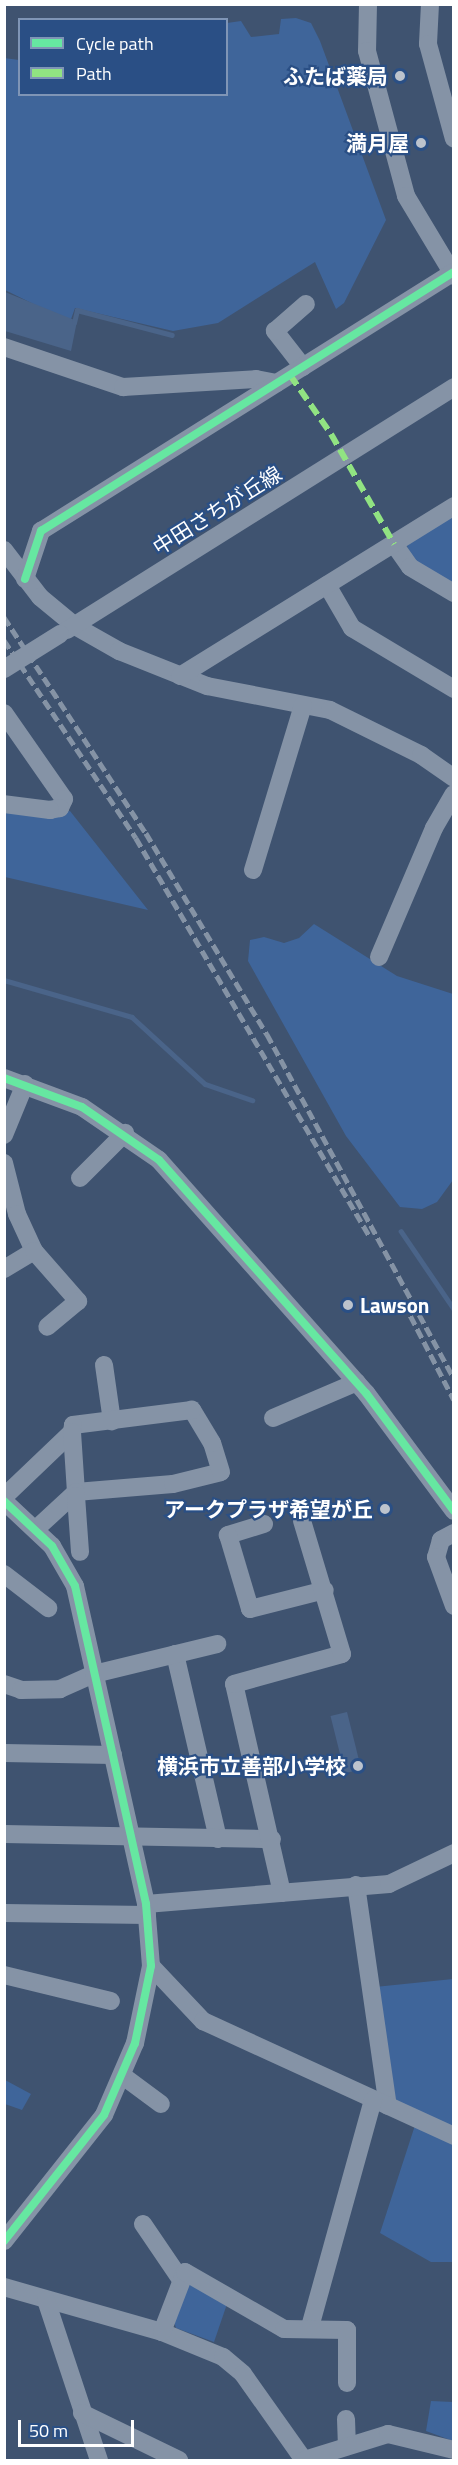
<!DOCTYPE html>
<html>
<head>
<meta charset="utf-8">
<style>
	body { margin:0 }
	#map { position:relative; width:458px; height:2465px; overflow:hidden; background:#3f5370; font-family:"Titillium Web","Noto Sans JP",sans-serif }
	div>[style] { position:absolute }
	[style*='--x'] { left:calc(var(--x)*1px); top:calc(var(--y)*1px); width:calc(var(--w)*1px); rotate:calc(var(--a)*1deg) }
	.green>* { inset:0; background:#3f659a }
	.water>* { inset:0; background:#4a6489; transform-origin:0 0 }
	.stream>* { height:4.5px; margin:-2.25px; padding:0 2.25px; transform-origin:2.25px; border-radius:2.25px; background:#4a6489 }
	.minor>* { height:18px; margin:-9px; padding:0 9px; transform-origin:9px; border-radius:9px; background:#8593a6 }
	.rail>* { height:4.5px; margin-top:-2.25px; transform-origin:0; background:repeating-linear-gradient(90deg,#8593a5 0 10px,transparent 0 14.5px) }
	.minor-bridge>* { height:18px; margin:-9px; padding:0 9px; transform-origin:9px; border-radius:9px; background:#8593a6 }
	.quiet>* { height:6px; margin-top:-3px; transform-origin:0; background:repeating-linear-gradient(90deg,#91e382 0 12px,transparent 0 18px) }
	.cycleway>* { height:8px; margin:-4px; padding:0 4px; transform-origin:4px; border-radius:4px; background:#66e7a1 }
	.dots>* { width:16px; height:16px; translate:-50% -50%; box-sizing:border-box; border:3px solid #2a4f85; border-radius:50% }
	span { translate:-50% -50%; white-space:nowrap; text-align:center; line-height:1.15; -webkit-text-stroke:4.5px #2a4f85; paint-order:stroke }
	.poi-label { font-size:21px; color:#fff; font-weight:700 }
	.right { translate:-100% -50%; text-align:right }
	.left { translate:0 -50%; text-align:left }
	.street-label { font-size:21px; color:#fff }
	.frame { position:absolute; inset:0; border:6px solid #fff; pointer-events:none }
	.legend { position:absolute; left:18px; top:18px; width:210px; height:78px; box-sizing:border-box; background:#2a4f85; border:2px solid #7f95b6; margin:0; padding:8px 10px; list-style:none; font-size:18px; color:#fff }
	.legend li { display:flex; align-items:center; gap:12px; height:30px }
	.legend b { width:30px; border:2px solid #7f95b6 }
	.scale { position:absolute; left:18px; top:2420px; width:116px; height:27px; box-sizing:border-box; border:3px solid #fff; border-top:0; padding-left:8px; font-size:18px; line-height:21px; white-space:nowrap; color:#fff; -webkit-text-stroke:4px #2a4f85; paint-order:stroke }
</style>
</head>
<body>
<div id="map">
	<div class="green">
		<i style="clip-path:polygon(296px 18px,311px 23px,320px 41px,386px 220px,344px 303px,336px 309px,315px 262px,218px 323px,173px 331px,75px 308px,70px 322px,5px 290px,4px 58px,19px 60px,20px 94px,226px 94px,227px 23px,241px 21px,251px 37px,279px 34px,281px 19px)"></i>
		<i style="clip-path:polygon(453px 511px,453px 588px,413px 563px,406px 543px)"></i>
		<i style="clip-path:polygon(4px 811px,46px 817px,70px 811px,148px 910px,5px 877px)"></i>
		<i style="clip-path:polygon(314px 924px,397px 976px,453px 994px,453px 1180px,437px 1202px,422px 1209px,400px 1207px,346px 1136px,248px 961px,250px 940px,264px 937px,284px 943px,299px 938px)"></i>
		<i style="clip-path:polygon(453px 1979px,453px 2262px,431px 2262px,380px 2233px,419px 2113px,392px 2103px,375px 1987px)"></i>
		<i style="clip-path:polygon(5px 2080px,31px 2094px,22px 2110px,5px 2104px)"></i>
		<i style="clip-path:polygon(186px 2283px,228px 2301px,214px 2342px,176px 2328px,173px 2318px)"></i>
		<i style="clip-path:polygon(431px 2401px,453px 2402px,453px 2441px,426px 2431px)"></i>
	</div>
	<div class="water">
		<i style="clip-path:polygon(5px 292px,77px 321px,71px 351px,5px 331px)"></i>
		<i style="left:347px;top:1712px;width:59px;height:17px;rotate:76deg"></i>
	</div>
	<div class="stream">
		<i style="--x:74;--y:323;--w:13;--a:-77"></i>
		<i style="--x:77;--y:310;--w:98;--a:14.7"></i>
		<i style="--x:4;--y:980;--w:133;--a:16.1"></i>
		<i style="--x:132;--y:1017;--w:99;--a:42.5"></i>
		<i style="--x:205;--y:1084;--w:50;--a:18.8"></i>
		<i style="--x:401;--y:1231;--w:94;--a:55.8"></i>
	</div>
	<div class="minor">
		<i style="--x:368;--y:4;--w:47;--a:91.2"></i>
		<i style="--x:367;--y:51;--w:150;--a:74.9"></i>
		<i style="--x:406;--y:196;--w:93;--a:59"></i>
		<i style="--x:430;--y:4;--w:40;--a:92.9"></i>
		<i style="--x:428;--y:44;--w:98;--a:74.7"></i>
		<i style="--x:4;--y:347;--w:126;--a:18.6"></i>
		<i style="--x:123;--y:387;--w:133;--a:-3.4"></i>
		<i style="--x:256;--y:379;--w:21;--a:11"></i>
		<i style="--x:303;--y:367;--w:46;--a:-127.9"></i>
		<i style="--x:275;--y:331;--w:41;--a:-41.1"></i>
		<i style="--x:394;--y:544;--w:28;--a:55"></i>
		<i style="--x:410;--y:567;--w:51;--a:30.6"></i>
		<i style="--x:4;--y:550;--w:59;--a:52.5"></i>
		<i style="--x:40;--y:597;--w:45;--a:39.6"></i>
		<i style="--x:75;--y:626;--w:51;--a:29.6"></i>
		<i style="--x:119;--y:651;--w:95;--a:21.7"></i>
		<i style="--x:207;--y:686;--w:125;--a:11"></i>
		<i style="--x:330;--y:710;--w:102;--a:26.3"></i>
		<i style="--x:421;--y:755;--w:40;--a:34.9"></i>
		<i style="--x:25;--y:579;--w:51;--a:-71.6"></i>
		<i style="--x:41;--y:531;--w:487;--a:-32.1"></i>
		<i style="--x:327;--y:585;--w:50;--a:59.8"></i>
		<i style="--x:352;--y:628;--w:119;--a:30.9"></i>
		<i style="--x:67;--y:630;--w:457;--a:-32.1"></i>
		<i style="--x:180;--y:676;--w:322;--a:-31.8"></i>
		<i style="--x:4;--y:713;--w:105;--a:55.1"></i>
		<i style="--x:64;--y:799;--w:10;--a:114"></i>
		<i style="--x:60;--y:808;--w:10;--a:169"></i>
		<i style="--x:50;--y:810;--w:46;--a:-172.6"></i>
		<i style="--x:253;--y:870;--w:172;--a:-73.1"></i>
		<i style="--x:379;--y:957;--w:140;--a:-66.9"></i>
		<i style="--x:434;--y:828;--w:39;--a:-60"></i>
		<i style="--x:4;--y:1078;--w:83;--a:20.4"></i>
		<i style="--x:82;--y:1107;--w:93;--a:34.5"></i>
		<i style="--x:159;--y:1160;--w:312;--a:48.4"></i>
		<i style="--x:366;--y:1393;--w:147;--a:53.3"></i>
		<i style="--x:4;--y:1135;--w:55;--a:-67.6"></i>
		<i style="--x:4;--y:1163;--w:53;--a:75.7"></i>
		<i style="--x:17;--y:1214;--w:41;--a:65.3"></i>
		<i style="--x:34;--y:1251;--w:35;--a:149"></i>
		<i style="--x:80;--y:1178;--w:64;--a:-45"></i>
		<i style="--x:34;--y:1251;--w:67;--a:48.7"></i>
		<i style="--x:78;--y:1301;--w:40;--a:140"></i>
		<i style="--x:104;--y:1365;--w:57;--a:81.9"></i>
		<i style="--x:273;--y:1418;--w:91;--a:-23.2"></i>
		<i style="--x:4;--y:1497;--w:94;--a:-43.7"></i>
		<i style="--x:4;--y:1501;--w:66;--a:43.2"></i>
		<i style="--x:52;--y:1546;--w:46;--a:60.1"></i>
		<i style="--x:75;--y:1586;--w:326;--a:77.4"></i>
		<i style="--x:146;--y:1904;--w:62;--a:85.4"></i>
		<i style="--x:151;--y:1966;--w:79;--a:101.7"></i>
		<i style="--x:135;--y:2043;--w:78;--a:113.3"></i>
		<i style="--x:104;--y:2115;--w:161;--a:128.4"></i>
		<i style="--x:264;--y:1524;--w:38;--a:163"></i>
		<i style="--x:228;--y:1535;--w:77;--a:73.4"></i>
		<i style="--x:250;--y:1609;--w:77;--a:-14.2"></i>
		<i style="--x:37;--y:1528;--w:53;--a:-42.7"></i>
		<i style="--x:76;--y:1492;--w:97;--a:-4.7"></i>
		<i style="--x:173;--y:1484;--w:49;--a:-14"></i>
		<i style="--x:221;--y:1472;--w:30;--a:-107"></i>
		<i style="--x:212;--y:1443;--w:39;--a:-121"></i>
		<i style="--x:192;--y:1410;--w:120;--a:172.8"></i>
		<i style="--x:73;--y:1425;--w:7;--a:98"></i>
		<i style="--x:72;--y:1432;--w:60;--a:86.2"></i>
		<i style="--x:76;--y:1492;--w:4;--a:90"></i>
		<i style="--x:76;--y:1496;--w:56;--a:85.9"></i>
		<i style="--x:454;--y:1533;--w:15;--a:152"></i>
		<i style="--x:441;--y:1540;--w:18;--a:106"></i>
		<i style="--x:436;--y:1557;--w:52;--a:69.8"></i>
		<i style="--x:4;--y:1574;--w:56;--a:37.7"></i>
		<i style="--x:175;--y:1654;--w:190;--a:76.9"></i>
		<i style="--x:4;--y:1684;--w:18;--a:19"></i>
		<i style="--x:21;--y:1690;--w:39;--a:-1"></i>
		<i style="--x:60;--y:1689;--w:37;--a:-24"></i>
		<i style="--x:94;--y:1674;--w:127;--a:-13.7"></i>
		<i style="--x:4;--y:1753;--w:109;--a:1.1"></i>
		<i style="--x:4;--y:1834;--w:268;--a:1.1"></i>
		<i style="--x:356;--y:1885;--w:223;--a:81.8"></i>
		<i style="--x:282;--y:1893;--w:214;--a:-102.9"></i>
		<i style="--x:234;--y:1684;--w:112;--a:-15.5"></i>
		<i style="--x:342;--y:1654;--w:139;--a:-106.7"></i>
		<i style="--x:146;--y:1904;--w:244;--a:-4.7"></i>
		<i style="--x:389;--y:1884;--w:72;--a:-25.5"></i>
		<i style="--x:4;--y:1913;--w:143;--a:0.8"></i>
		<i style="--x:151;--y:1966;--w:76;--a:46.6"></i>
		<i style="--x:203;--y:2021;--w:276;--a:24.6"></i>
		<i style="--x:4;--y:1975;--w:110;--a:13.7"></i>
		<i style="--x:123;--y:2076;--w:47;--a:36.4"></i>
		<i style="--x:143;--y:2224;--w:68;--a:55.8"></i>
		<i style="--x:4;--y:2287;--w:164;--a:15.9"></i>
		<i style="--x:162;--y:2332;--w:66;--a:22.3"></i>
		<i style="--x:223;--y:2357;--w:26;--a:40"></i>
		<i style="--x:243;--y:2374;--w:105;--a:54.7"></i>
		<i style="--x:46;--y:2300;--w:169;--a:71.7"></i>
		<i style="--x:310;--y:2327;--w:236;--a:-74.5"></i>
		<i style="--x:162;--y:2332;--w:64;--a:-69"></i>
		<i style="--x:185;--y:2272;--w:114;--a:29.9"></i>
		<i style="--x:284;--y:2329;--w:63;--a:0.9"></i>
		<i style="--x:347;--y:2330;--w:53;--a:90"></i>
		<i style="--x:82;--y:2413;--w:108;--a:25.9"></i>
		<i style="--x:346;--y:2419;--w:26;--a:88"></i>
		<i style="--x:304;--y:2460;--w:88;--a:-17.2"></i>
		<i style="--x:388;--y:2434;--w:68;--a:13.6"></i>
	</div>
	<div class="rail">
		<i style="--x:4;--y:617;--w:258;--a:56.7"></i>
		<i style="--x:146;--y:833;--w:235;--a:59"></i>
		<i style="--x:267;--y:1034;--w:392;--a:61.5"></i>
		<i style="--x:4;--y:640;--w:238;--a:56.3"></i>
		<i style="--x:136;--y:838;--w:463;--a:59.6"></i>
		<i style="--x:404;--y:1303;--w:109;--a:62.7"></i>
	</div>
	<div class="minor-bridge">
		<i style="--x:4;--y:669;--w:66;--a:-32"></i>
	</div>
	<div class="quiet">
		<i style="--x:290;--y:375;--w:72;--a:55.2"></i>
		<i style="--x:331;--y:434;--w:127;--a:60.2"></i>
	</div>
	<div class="cycleway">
		<i style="--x:25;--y:579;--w:51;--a:-71.6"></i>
		<i style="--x:41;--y:531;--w:487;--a:-32.1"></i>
		<i style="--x:4;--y:1078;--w:83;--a:20.4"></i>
		<i style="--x:82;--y:1107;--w:93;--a:34.5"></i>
		<i style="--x:159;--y:1160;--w:312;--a:48.4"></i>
		<i style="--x:366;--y:1393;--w:147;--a:53.3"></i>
		<i style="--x:4;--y:1501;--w:66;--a:43.2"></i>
		<i style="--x:52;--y:1546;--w:46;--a:60.1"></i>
		<i style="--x:75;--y:1586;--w:326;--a:77.4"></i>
		<i style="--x:146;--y:1904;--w:62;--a:85.4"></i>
		<i style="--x:151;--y:1966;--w:79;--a:101.7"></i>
		<i style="--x:135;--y:2043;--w:78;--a:113.3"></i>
		<i style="--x:104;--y:2115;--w:161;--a:128.4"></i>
	</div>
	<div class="dots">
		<i style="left:400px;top:76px;background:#bcc3cd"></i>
		<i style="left:421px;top:143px;background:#bcc3cd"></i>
		<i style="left:348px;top:1305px;background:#bcc3cd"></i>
		<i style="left:385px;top:1509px;background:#bcc3cd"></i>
		<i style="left:358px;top:1766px;background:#bcc3cd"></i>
	</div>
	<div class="poi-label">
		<span class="right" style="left:388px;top:76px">ふたば薬局</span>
		<span class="right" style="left:409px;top:143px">満月屋</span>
		<span class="left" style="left:360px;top:1305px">Lawson</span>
		<span class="right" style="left:373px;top:1509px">アークプラザ希望が丘</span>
		<span class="right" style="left:346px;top:1766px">横浜市立善部小学校</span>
	</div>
	<div class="street-label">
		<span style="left:217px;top:510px;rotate:-32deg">中田さちが丘線</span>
	</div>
	<div class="frame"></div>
	<ul class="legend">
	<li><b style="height:8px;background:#66e7a1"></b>Cycle path</li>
	<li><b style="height:8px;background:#91e382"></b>Path</li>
	</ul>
	<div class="scale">50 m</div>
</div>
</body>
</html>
